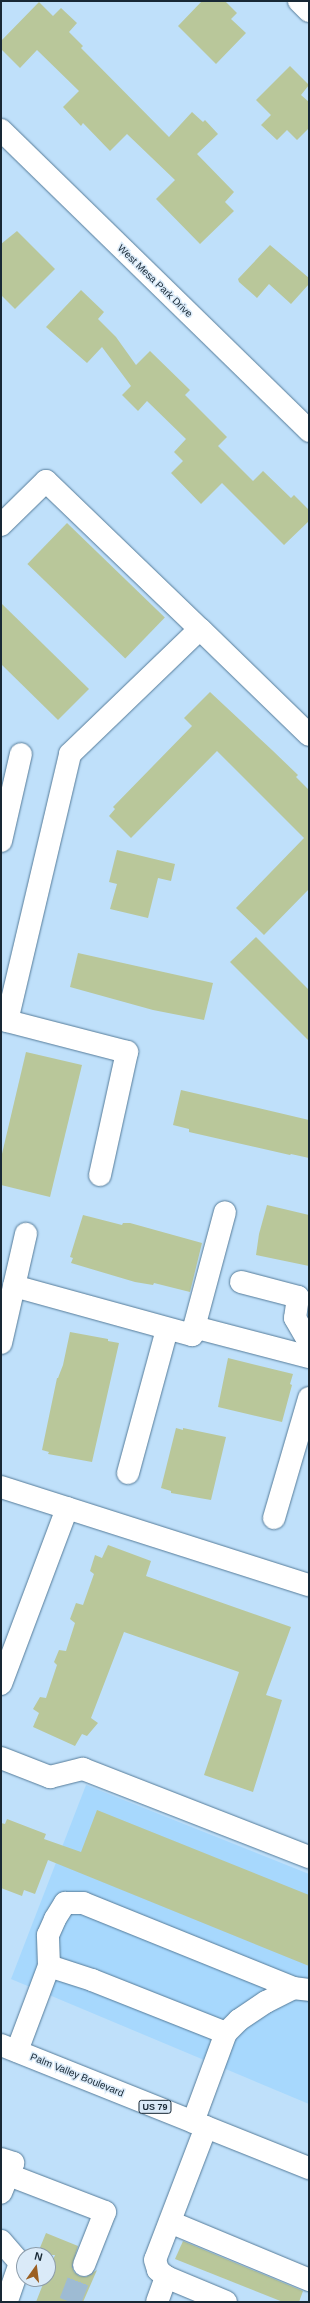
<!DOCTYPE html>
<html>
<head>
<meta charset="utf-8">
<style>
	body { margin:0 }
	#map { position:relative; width:310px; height:2303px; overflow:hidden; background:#bfe0fa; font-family:Arial,sans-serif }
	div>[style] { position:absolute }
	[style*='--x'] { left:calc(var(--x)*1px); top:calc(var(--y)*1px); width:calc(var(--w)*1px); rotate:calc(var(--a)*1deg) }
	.built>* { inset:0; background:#a7d8fd }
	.building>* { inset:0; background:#b9c79a; transform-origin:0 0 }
	.minor-tunnel>* { height:22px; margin-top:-11px; transform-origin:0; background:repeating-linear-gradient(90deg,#9ebbd3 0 22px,transparent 0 33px) }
	.roads { filter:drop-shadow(0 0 1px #557b99) drop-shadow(0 0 1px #557b99) }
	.minor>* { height:22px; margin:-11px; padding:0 11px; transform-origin:11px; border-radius:11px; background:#fff }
	.highway>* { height:22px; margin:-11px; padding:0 11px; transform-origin:11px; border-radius:11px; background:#fff }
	span { translate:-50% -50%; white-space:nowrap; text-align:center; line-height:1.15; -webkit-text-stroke:3px #daeaf8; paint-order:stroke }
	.shield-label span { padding:1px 3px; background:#daeaf8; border:1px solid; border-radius:3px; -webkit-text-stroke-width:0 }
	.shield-label { font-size:9px; color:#182835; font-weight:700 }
	.street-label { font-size:10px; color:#182835 }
	.frame { position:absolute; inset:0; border:2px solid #182835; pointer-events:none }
	.north { position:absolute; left:16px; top:2247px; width:40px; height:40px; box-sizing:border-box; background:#daeaf8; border:1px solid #8c9caa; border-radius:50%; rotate:14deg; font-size:11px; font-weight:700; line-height:16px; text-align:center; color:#182835 }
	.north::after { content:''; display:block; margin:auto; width:14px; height:18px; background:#9b5f22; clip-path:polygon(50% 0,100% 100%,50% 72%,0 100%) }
</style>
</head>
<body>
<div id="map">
	<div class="built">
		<i style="clip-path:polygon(86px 1785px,309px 1874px,309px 2104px,11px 1979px)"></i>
	</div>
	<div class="building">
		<i style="clip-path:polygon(202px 1px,225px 1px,237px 13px,231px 19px,246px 33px,216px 64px,178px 26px)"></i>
		<i style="clip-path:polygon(39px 2px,53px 16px,61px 8px,77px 23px,69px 32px,83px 46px,81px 48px,169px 137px,192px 112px,203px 122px,205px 120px,218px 134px,197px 154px,234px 192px,225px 202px,234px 211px,200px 244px,156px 199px,175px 180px,127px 134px,110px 151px,83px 123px,81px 126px,63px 107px,79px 91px,37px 50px,20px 68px,1px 49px,1px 41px)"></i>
		<i style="clip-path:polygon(290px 66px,309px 85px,301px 95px,309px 102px,309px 128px,297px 140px,287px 130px,277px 140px,261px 125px,271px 115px,256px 100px)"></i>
		<i style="clip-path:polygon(17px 231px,55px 269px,15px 309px,1px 295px,1px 244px)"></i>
		<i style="clip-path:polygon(270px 245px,309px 278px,309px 284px,291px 304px,269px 284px,257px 298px,239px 282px,238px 279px)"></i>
		<i style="clip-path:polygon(81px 290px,104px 312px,98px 319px,116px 337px,136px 365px,150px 351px,190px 390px,185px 395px,227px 437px,218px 446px,253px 481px,263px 471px,291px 498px,294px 495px,309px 510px,309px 521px,284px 545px,222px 483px,201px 504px,171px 473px,183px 461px,174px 452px,186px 439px,147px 401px,138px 411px,122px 395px,131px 386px,102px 347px,87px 363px,46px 327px)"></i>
		<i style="left:67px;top:523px;width:136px;height:57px;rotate:44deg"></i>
		<i style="clip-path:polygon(1px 603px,89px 689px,58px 720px,1px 664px)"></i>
		<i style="clip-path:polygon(210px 692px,272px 750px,298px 775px,296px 777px,309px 790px,309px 889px,264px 935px,236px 908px,304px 838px,217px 751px,131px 838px,109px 816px,115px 809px,113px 807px,192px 726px,184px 718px)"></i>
		<i style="clip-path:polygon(117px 850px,175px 864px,171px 881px,158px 878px,148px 918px,110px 909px,117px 884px,109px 882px)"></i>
		<i style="clip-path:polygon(256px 937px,309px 990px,309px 1041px,230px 962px)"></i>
		<i style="clip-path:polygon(78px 953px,213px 983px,204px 1020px,153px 1010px,70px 987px)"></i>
		<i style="clip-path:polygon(26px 1052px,82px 1065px,50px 1197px,1px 1185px,1px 1158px)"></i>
		<i style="clip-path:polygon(181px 1090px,309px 1120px,309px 1158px,291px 1154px,290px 1155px,189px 1132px,189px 1129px,173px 1125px)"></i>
		<i style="clip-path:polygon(267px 1205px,309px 1215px,309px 1266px,256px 1255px,259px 1234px)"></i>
		<i style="clip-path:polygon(83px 1215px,122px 1225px,123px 1223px,130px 1223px,202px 1243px,190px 1292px,154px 1283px,153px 1285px,135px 1282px,71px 1263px,73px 1258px,70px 1257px)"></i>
		<i style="clip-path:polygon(70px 1332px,108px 1339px,108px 1341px,119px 1343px,92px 1462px,48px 1454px,49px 1452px,42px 1450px,57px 1378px,58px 1378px,63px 1365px)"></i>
		<i style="clip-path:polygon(228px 1358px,293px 1374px,290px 1384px,292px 1385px,282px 1422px,218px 1407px)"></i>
		<i style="clip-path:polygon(176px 1428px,183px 1430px,183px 1428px,226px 1437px,211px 1500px,171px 1493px,171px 1491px,161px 1488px)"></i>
		<i style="clip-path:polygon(108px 1545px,151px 1561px,146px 1576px,291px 1627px,266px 1695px,282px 1700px,253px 1792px,204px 1775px,239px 1672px,124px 1632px,91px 1718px,98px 1723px,87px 1736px,82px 1734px,75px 1746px,33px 1727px,39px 1713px,33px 1709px,40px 1697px,46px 1698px,57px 1665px,54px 1662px,59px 1650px,66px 1651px,75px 1623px,70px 1619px,76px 1603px,83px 1605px,94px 1574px,90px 1571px,95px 1555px,102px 1558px)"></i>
		<i style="clip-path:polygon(97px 1810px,309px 1895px,309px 1966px,48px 1860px,35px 1894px,24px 1890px,22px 1896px,1px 1888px,1px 1823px,5px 1824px,7px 1819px,46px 1834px,44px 1839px,81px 1852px)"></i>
		<i style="clip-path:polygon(46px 2233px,78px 2246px,72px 2266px,74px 2272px,79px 2276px,86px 2277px,97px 2270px,83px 2302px,36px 2302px,45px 2279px,48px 2279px,48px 2272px,55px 2255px,37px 2255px)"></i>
		<i style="clip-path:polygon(183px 2241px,303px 2291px,299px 2302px,283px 2302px,175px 2259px)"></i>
	</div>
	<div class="minor-tunnel">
		<i style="--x:70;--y:2302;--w:40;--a:-69"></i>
	</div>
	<div class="roads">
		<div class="minor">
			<i style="--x:299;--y:1;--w:14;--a:45"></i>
			<i style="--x:1;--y:130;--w:431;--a:44.3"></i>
			<i style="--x:1;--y:525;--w:63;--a:-44.4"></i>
			<i style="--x:46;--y:481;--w:214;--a:43.9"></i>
			<i style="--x:1;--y:841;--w:89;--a:-77.1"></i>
			<i style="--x:100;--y:1175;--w:126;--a:-77.6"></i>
			<i style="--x:127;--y:1052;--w:124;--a:-165.5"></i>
			<i style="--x:7;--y:1021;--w:274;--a:-76.7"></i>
			<i style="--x:70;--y:754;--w:180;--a:-43.9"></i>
			<i style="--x:200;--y:629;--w:152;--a:44.2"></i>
			<i style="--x:241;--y:1282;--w:59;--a:14.7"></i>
			<i style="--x:298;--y:1297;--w:21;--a:98"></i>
			<i style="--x:295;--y:1318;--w:28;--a:60"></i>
			<i style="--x:14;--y:1286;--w:185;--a:15.4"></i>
			<i style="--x:192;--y:1335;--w:127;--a:-75"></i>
			<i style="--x:194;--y:1327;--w:119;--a:14.6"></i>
			<i style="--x:1;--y:1343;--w:112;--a:-77.1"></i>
			<i style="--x:128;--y:1473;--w:149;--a:-74.8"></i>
			<i style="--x:1;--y:1487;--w:323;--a:17.7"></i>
			<i style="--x:274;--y:1518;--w:125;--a:-73.7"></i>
			<i style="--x:1;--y:1684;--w:188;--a:-69.4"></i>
			<i style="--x:1;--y:1758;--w:53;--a:21.2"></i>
			<i style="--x:50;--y:1777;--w:34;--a:-14"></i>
			<i style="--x:83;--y:1769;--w:243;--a:21.3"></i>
			<i style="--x:49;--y:1966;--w:31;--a:-92"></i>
			<i style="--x:48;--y:1935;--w:17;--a:-66"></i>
			<i style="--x:55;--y:1919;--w:19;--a:-58"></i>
			<i style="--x:65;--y:1903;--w:18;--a:0"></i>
			<i style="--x:83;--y:1903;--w:227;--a:22"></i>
			<i style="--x:17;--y:2051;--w:91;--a:-69.4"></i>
			<i style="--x:49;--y:1966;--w:45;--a:18"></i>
			<i style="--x:92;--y:1980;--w:144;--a:21.6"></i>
			<i style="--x:193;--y:2122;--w:95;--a:-69.7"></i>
			<i style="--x:226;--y:2033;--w:18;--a:-45"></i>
			<i style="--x:239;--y:2020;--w:32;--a:-34"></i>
			<i style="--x:266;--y:2002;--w:30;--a:-27"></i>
			<i style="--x:293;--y:1988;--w:16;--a:7"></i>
			<i style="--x:206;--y:2127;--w:142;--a:111"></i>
			<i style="--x:155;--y:2260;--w:10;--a:73"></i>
			<i style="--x:158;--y:2270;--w:11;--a:41"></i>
			<i style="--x:166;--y:2277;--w:65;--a:22.6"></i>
			<i style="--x:1;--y:2159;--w:13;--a:18"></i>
			<i style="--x:13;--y:2163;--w:32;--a:112"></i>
			<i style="--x:9;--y:2175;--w:103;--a:21.1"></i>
			<i style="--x:105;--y:2212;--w:57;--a:111.6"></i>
			<i style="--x:170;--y:2222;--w:151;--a:22.6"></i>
			<i style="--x:1;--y:2241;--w:29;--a:49"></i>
			<i style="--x:20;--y:2263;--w:39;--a:109"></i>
			<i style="--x:157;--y:2302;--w:27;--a:-70"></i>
		</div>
		<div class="highway">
			<i style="--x:1;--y:2045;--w:332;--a:21.8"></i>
		</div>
	</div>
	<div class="shield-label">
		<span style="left:155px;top:2107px">US 79</span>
	</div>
	<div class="street-label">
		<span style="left:155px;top:281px;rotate:44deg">West Mesa Park Drive</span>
		<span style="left:77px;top:2075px;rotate:22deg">Palm Valley Boulevard</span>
	</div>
	<div class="frame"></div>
	<div class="north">N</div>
</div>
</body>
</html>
